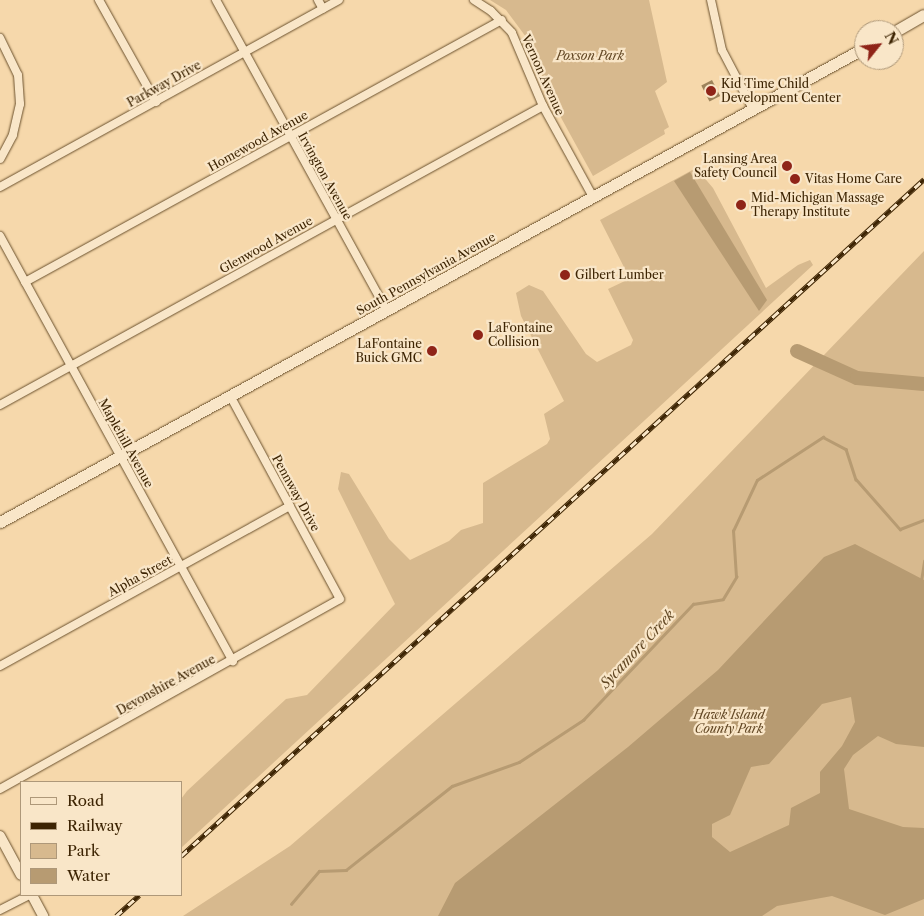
<!DOCTYPE html>
<html>
<head>
<meta charset="utf-8">
<style>
	body { margin:0 }
	#map { position:relative; width:924px; height:916px; overflow:hidden; background:#f6d8ab; font-family:"Libre Caslon Text",serif }
	div>[style] { position:absolute }
	[style*='--x'] { left:calc(var(--x)*1px); top:calc(var(--y)*1px); width:calc(var(--w)*1px); rotate:calc(var(--a)*1deg) }
	.green>* { inset:0; background:#d7b98e }
	.water>* { inset:0; background:#b79b72 }
	.stream>* { height:2.5px; margin:-1.25px; padding:0 1.25px; transform-origin:1.25px; border-radius:1.25px; background:#b79b72 }
	.river>* { height:14px; margin:-7px; padding:0 7px; transform-origin:7px; border-radius:7px; background:#b79b72 }
	.building>* { inset:0; background:#9d825a; transform-origin:0 0 }
	.roads { filter:drop-shadow(0 0 1px #6b512d) drop-shadow(0 0 1px #6b512d) }
	.minor>* { height:8px; margin:-4px; padding:0 4px; transform-origin:4px; border-radius:4px; background:#f9e6c8 }
	.tertiary>* { height:10px; margin:-5px; padding:0 5px; transform-origin:5px; border-radius:5px; background:#f9e6c8 }
	.secondary>* { height:11px; margin:-5.5px; padding:0 5.5px; transform-origin:5.5px; border-radius:5.5px; background:#f9e6c8 }
	.rail>* { height:4.5px; margin-top:-2.25px; transform-origin:0; background:repeating-linear-gradient(90deg,#f9e6c8 0 8px,#3d2403 0 16px); box-sizing:border-box; border-block:1px solid #3d2403 }
	.dots>* { width:14px; height:14px; translate:-50% -50%; box-sizing:border-box; border:2px solid #f9e6c8; border-radius:50% }
	span { translate:-50% -50%; white-space:nowrap; text-align:center; line-height:1.15; -webkit-text-stroke:4.5px #f9e6c8; paint-order:stroke }
	.park-label { font-size:12px; color:#644926; font-style:italic }
	.street-label { font-size:12px; color:#3d2403 }
	.poi-label { font-size:12px; color:#3d2403 }
	.left { translate:0 -50%; text-align:left }
	.right { translate:-100% -50%; text-align:right }
	.water-label { font-size:14px; color:#624824; font-style:italic }
	.legend { position:absolute; left:20px; top:781px; width:162px; height:115px; box-sizing:border-box; background:#f9e6c8; border:1px solid #ae9879; margin:0; padding:6px 9px; list-style:none; font-size:15px; color:#3d2403 }
	.legend li { display:flex; align-items:center; gap:10px; height:25px }
	.legend b { width:25px; border:1px solid #ae9879 }
	.north { position:absolute; left:854px; top:20px; width:50px; height:50px; box-sizing:border-box; background:#f9e6c8; border:1px solid #ae9879; border-radius:50%; rotate:61deg; font-size:14px; font-weight:700; line-height:20px; text-align:center; color:#3d2403 }
	.north::after { content:''; display:block; margin:auto; width:18px; height:22px; background:#8f2418; clip-path:polygon(50% 0,100% 100%,50% 72%,0 100%) }
</style>
</head>
<body>
<div id="map">
	<div class="green">
		<i style="clip-path:polygon(490px 0,649px 0,667px 82px,655px 91px,669px 127px,664px 130px,665px 134px,593px 176px,553px 103px,526px 37px,506px 10px)"></i>
		<i style="clip-path:polygon(696px 168px,713px 188px,766px 288px,798px 265px,810px 260px,813px 265px,181px 848px,181px 799px,187px 791px,286px 699px,307px 695px,395px 604px,338px 489px,341px 472px,349px 474px,389px 539px,410px 560px,449px 541px,461px 530px,483px 523px,483px 483px,547px 444px,550px 439px,544px 414px,564px 401px,521px 316px,516px 293px,529px 285px,543px 291px,586px 354px,597px 362px,631px 345px,633px 340px,608px 289px,627px 280px,628px 275px,600px 220px)"></i>
		<i style="clip-path:polygon(924px 251px,924px 916px,183px 916px,290px 846px,652px 534px)"></i>
	</div>
	<div class="water">
		<i style="clip-path:polygon(690px 172px,767px 300px,759px 311px,674px 181px)"></i>
		<i style="clip-path:polygon(evenodd,855px 544px,924px 580px,924px 747px,896px 744px,878px 736px,853px 755px,844px 769px,849px 809px,903px 827px,924px 828px,924px 899px,885px 915px,832px 896px,777px 906px,762px 916px,438px 916px,455px 883px,628px 747px,718px 670px,824px 557px,855px 544px,851px 697px,855px 722px,842px 746px,820px 772px,820px 793px,791px 808px,789px 825px,730px 852px,712px 837px,712px 824px,730px 815px,751px 767px,769px 764px,822px 704px,851px 697px)"></i>
	</div>
	<div class="stream">
		<i style="--x:921;--y:581;--w:20;--a:-81"></i>
		<i style="--x:291;--y:904;--w:43;--a:-49.7"></i>
		<i style="--x:319;--y:871;--w:27;--a:-2"></i>
		<i style="--x:346;--y:870;--w:135;--a:-38.4"></i>
		<i style="--x:452;--y:786;--w:71;--a:-19.7"></i>
		<i style="--x:519;--y:762;--w:77;--a:-33.3"></i>
		<i style="--x:583;--y:720;--w:160;--a:-46.5"></i>
		<i style="--x:693;--y:604;--w:30;--a:-9"></i>
		<i style="--x:723;--y:599;--w:26;--a:-59"></i>
		<i style="--x:736;--y:577;--w:46;--a:-93.7"></i>
		<i style="--x:733;--y:531;--w:56;--a:-64.8"></i>
		<i style="--x:757;--y:480;--w:79;--a:-33.1"></i>
		<i style="--x:823;--y:437;--w:26;--a:28"></i>
		<i style="--x:846;--y:449;--w:32;--a:72"></i>
		<i style="--x:856;--y:479;--w:67;--a:48.7"></i>
		<i style="--x:900;--y:529;--w:26;--a:-21"></i>
	</div>
	<div class="river">
		<i style="--x:797;--y:351;--w:66;--a:24.2"></i>
		<i style="--x:857;--y:378;--w:67;--a:5.1"></i>
	</div>
	<div class="building">
		<i style="left:712px;top:80px;width:18px;height:12px;rotate:63deg"></i>
	</div>
	<div class="roads">
		<div class="minor">
			<i style="--x:99;--y:0;--w:117;--a:60.8"></i>
			<i style="--x:216;--y:0;--w:355;--a:61.2"></i>
			<i style="--x:318;--y:0;--w:10;--a:61"></i>
			<i style="--x:474;--y:0;--w:20;--a:33"></i>
			<i style="--x:491;--y:11;--w:30;--a:46"></i>
			<i style="--x:512;--y:33;--w:79;--a:67"></i>
			<i style="--x:543;--y:106;--w:104;--a:61.2"></i>
			<i style="--x:711;--y:0;--w:51;--a:77.6"></i>
			<i style="--x:722;--y:50;--w:67;--a:62.3"></i>
			<i style="--x:0;--y:38;--w:41;--a:64.1"></i>
			<i style="--x:18;--y:75;--w:29;--a:86"></i>
			<i style="--x:20;--y:104;--w:32;--a:103"></i>
			<i style="--x:13;--y:135;--w:27;--a:118"></i>
			<i style="--x:0;--y:187;--w:387;--a:-28.9"></i>
			<i style="--x:0;--y:236;--w:485;--a:61.3"></i>
			<i style="--x:25;--y:282;--w:544;--a:-28.78"></i>
			<i style="--x:0;--y:405;--w:620;--a:-28.84"></i>
			<i style="--x:0;--y:666;--w:331;--a:-28.9"></i>
			<i style="--x:0;--y:789;--w:389;--a:-29.2"></i>
			<i style="--x:340;--y:599;--w:230;--a:-118.4"></i>
			<i style="--x:0;--y:910;--w:33;--a:-27"></i>
		</div>
		<div class="tertiary">
			<i style="--x:0;--y:836;--w:44;--a:61.7"></i>
			<i style="--x:32;--y:895;--w:24;--a:62"></i>
		</div>
		<div class="secondary">
			<i style="--x:894;--y:32;--w:34;--a:-30"></i>
			<i style="--x:0;--y:522;--w:985;--a:-28.75"></i>
		</div>
	</div>
	<div class="rail">
		<i style="--x:181;--y:856;--w:1005;--a:-42.34"></i>
		<i style="--x:116;--y:916;--w:31;--a:-42"></i>
	</div>
	<div class="dots">
		<i style="left:711px;top:91px;background:#8f2418"></i>
		<i style="left:787px;top:166px;background:#8f2418"></i>
		<i style="left:795px;top:179px;background:#8f2418"></i>
		<i style="left:741px;top:205px;background:#8f2418"></i>
		<i style="left:565px;top:275px;background:#8f2418"></i>
		<i style="left:478px;top:335px;background:#8f2418"></i>
		<i style="left:432px;top:351px;background:#8f2418"></i>
	</div>
	<div class="park-label">
		<span style="left:590px;top:56px">Poxson Park</span>
		<span style="left:729px;top:722px">Hawk Island<br>County Park</span>
	</div>
	<div class="street-label">
		<span style="left:543px;top:75px;rotate:66deg">Vernon Avenue</span>
		<span style="left:164px;top:84px;rotate:-29deg">Parkway Drive</span>
		<span style="left:258px;top:141px;rotate:-29deg">Homewood Avenue</span>
		<span style="left:325px;top:176px;rotate:61deg">Irvington Avenue</span>
		<span style="left:266px;top:245px;rotate:-29deg">Glenwood Avenue</span>
		<span style="left:426px;top:274px;rotate:-29deg">South Pennsylvania Avenue</span>
		<span style="left:126px;top:443px;rotate:61deg">Maplehill Avenue</span>
		<span style="left:296px;top:493px;rotate:61deg">Pennway Drive</span>
		<span style="left:140px;top:576px;rotate:-29deg">Alpha Street</span>
		<span style="left:166px;top:685px;rotate:-29deg">Devonshire Avenue</span>
	</div>
	<div class="poi-label">
		<span class="left" style="left:721px;top:91px">Kid Time Child<br>Development Center</span>
		<span class="right" style="left:777px;top:166px">Lansing Area<br>Safety Council</span>
		<span class="left" style="left:805px;top:179px">Vitas Home Care</span>
		<span class="left" style="left:751px;top:205px">Mid-Michigan Massage<br>Therapy Institute</span>
		<span class="left" style="left:575px;top:275px">Gilbert Lumber</span>
		<span class="left" style="left:488px;top:335px">LaFontaine<br>Collision</span>
		<span class="right" style="left:422px;top:351px">LaFontaine<br>Buick GMC</span>
	</div>
	<div class="water-label">
		<span style="left:637px;top:649px;rotate:-47deg">Sycamore Creek</span>
	</div>
	<ul class="legend">
	<li><b style="height:6px;background:#f9e6c8"></b>Road</li>
	<li><b style="height:6px;background:#3d2403"></b>Railway</li>
	<li><b style="height:14px;background:#d7b98e"></b>Park</li>
	<li><b style="height:14px;background:#b79b72"></b>Water</li>
	</ul>
	<div class="north">N</div>
</div>
</body>
</html>
